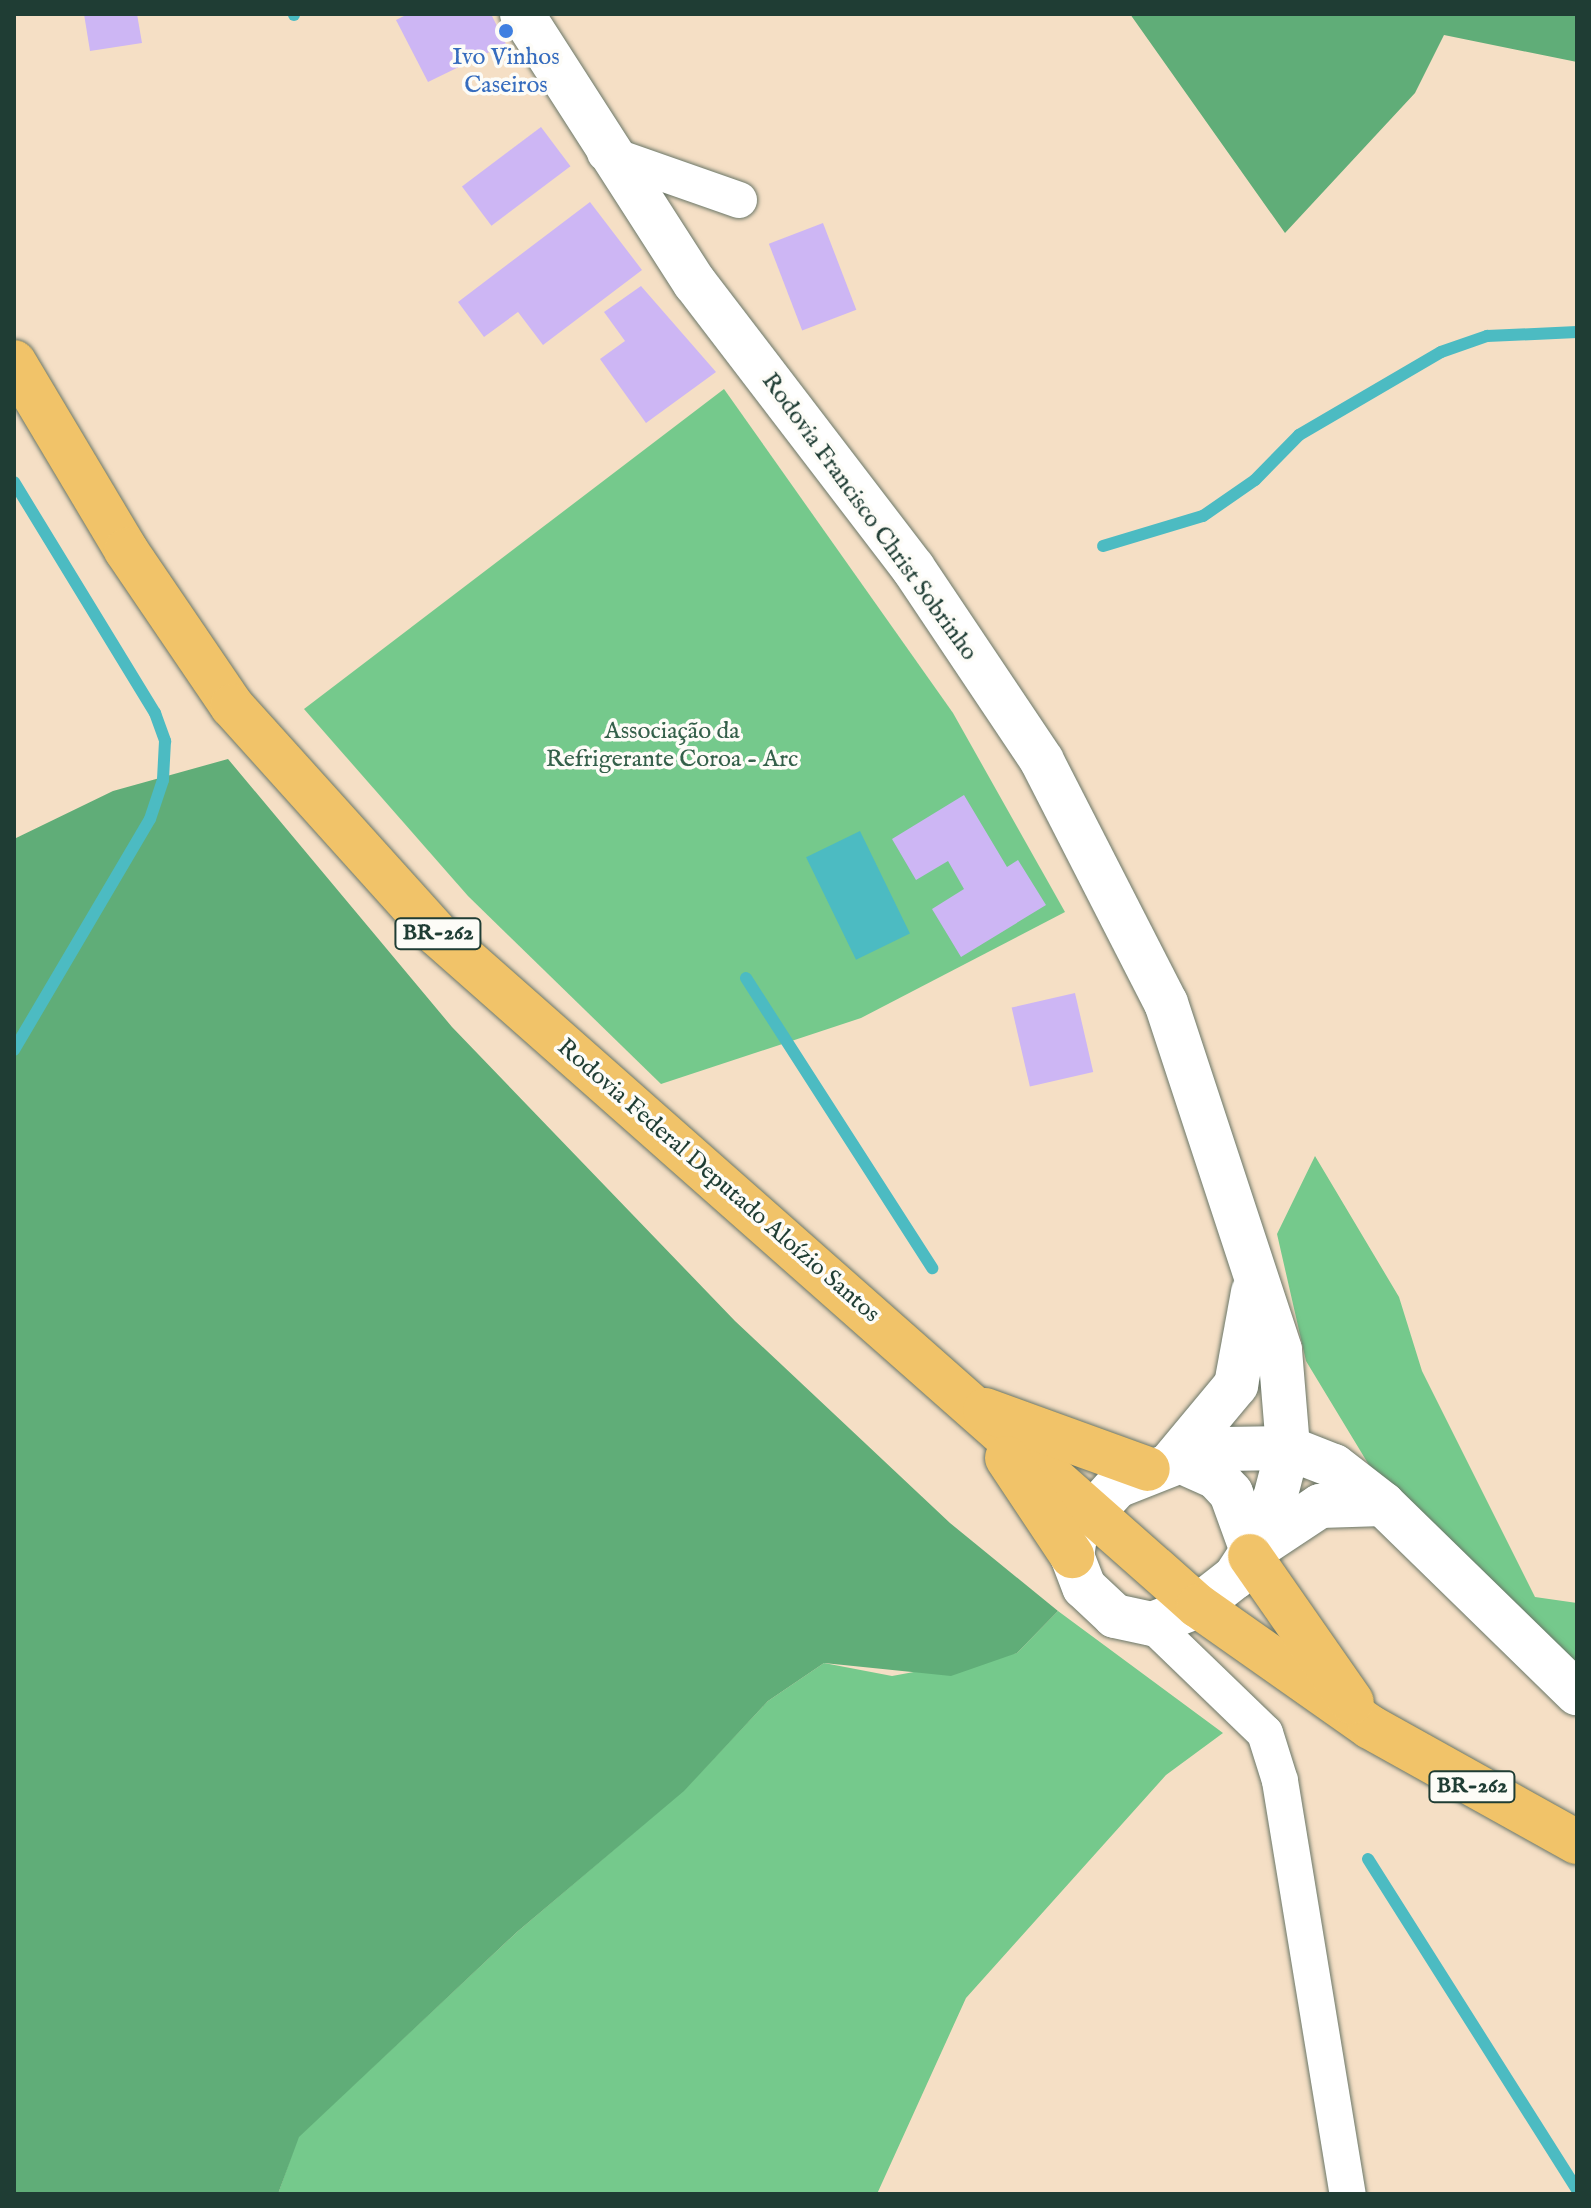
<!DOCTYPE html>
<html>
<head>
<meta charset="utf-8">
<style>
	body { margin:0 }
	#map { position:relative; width:1591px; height:2208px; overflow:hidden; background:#f5dfc5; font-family:"IM FELL English",serif }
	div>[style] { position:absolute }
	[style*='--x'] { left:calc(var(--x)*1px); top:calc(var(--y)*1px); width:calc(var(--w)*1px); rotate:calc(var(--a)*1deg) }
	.green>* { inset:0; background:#75c98c }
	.forest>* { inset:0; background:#60ad78 }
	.water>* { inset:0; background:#4cbbc2; transform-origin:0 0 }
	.stream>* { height:12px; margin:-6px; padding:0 6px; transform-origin:6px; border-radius:6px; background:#4cbbc2 }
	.building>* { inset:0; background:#cdb6f4; transform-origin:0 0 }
	.roads { filter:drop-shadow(0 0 2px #6a7667) drop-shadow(0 0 2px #6a7667) }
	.minor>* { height:36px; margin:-18px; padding:0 18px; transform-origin:18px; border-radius:18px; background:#fff }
	.tertiary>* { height:44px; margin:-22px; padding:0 22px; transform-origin:22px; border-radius:22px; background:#fff }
	.trunk>* { height:44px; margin:-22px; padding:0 22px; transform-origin:22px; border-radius:22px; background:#f1c369 }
	.dots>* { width:22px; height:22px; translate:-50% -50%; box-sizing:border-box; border:4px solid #fdfcf7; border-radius:50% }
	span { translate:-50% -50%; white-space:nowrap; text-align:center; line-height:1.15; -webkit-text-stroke:7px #fdfcf7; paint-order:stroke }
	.shield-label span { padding:2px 6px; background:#fdfcf7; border:2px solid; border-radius:6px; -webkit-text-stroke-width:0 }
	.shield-label { font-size:22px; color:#1f3d34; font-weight:700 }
	.shop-label { font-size:24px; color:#366cbe }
	.street-label { font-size:24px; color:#1f3d34 }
	.park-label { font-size:24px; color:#34604a }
	.frame { position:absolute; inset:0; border:16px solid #1f3d34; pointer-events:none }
</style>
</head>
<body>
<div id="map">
	<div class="green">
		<i style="clip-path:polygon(724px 389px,953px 713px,1065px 912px,861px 1018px,661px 1084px,468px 896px,304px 709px)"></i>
		<i style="clip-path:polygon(1315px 1156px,1399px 1297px,1422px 1371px,1535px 1597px,1577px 1603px,1577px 1680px,1398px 1513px,1306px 1361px,1277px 1234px)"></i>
		<i style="clip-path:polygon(1058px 1611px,1223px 1733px,1166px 1775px,966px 1998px,877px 2194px,278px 2194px,298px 2137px,517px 1932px,684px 1790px,768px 1701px,824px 1663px,892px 1676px,1017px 1653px)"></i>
	</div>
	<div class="forest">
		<i style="clip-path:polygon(1130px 14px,1577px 14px,1577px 62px,1444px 35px,1415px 93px,1285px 233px)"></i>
		<i style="clip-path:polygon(228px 759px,452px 1027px,735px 1321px,950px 1523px,1058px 1611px,1017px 1653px,951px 1676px,824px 1663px,768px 1701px,684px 1791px,517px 1932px,299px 2137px,278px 2194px,14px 2194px,14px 839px,113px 791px)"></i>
	</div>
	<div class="water">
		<i style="left:860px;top:831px;width:114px;height:60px;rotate:64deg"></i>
	</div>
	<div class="stream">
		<i style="--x:294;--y:15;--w:1;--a:-90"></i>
		<i style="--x:14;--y:482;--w:271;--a:58.6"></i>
		<i style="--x:155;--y:713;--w:30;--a:70"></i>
		<i style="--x:165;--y:741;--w:39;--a:93"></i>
		<i style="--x:163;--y:780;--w:41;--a:108.4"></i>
		<i style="--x:150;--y:819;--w:268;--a:120.5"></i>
		<i style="--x:1103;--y:546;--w:104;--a:-16.7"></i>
		<i style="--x:1203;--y:516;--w:63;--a:-34.7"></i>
		<i style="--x:1255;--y:480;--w:63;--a:-45.6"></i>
		<i style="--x:1299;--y:435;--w:164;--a:-30.3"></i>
		<i style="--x:1441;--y:352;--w:49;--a:-19.2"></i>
		<i style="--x:1487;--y:336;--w:90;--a:-2.5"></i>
		<i style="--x:746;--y:978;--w:345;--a:57.3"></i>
		<i style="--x:1368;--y:1859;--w:391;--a:57.7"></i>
	</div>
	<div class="building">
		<i style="clip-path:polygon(84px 14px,137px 14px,142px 43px,90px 51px)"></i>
		<i style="clip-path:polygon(408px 14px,491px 14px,506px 44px,428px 82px,396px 20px)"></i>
		<i style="left:541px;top:127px;width:49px;height:99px;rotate:53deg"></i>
		<i style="clip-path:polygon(590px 202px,642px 270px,543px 345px,518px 312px,484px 337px,458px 302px)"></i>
		<i style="left:823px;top:223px;width:93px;height:58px;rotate:69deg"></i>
		<i style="clip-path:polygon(641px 286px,716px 372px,646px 423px,600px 359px,625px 341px,604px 312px)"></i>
		<i style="clip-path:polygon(964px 795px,1007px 867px,1018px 860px,1046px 905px,961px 957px,932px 909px,964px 889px,948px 861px,916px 880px,892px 839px)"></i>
		<i style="left:1075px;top:993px;width:81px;height:65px;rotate:77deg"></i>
	</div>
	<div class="roads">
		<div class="minor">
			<i style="--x:605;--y:153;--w:142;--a:19.3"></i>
			<i style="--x:1152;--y:1624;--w:157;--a:44"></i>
			<i style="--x:1265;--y:1733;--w:50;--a:72.6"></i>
			<i style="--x:1280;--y:1781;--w:419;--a:80.7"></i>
		</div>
		<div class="tertiary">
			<i style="--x:522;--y:14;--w:320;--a:57.3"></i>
			<i style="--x:695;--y:283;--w:359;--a:52.6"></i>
			<i style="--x:913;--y:568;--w:232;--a:56.2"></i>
			<i style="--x:1042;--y:761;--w:272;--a:62.9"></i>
			<i style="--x:1166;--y:1003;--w:365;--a:71.8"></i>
			<i style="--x:1280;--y:1350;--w:98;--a:85.3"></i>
			<i style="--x:1288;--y:1448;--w:52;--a:104.6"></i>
			<i style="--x:1275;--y:1498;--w:48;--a:117.1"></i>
			<i style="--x:1180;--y:1461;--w:39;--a:24"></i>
			<i style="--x:1216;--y:1477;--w:22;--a:47"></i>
			<i style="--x:1231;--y:1493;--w:62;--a:70.1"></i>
			<i style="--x:1252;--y:1551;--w:31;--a:123"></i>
			<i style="--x:1235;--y:1577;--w:47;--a:141.9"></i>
			<i style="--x:1198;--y:1606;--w:49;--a:158.6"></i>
			<i style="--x:1152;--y:1624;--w:38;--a:-168"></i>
			<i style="--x:1115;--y:1616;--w:42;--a:-136.9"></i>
			<i style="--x:1084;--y:1587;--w:33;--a:-111"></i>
			<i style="--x:1072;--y:1556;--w:25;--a:-81"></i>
			<i style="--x:1076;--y:1531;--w:61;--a:-47.7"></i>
			<i style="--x:1117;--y:1486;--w:68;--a:-21.6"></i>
			<i style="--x:1180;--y:1461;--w:46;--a:-15.3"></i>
			<i style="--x:1224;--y:1449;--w:64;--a:-0.9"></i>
			<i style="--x:1288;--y:1448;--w:49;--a:21.4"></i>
			<i style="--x:1334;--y:1466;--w:62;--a:37.8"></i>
			<i style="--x:1383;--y:1504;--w:271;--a:44.3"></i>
			<i style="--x:1171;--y:1463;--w:102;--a:-50.2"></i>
			<i style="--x:1236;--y:1385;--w:95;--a:-79.6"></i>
			<i style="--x:1252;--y:1551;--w:82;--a:-33.5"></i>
			<i style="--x:1320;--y:1506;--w:63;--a:-1.8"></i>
		</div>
		<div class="trunk">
			<i style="--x:14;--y:362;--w:219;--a:59.2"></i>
			<i style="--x:126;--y:550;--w:189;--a:55.8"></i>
			<i style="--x:232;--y:706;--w:307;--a:48"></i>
			<i style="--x:437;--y:934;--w:1015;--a:41.45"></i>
			<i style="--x:1198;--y:1606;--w:210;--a:35.1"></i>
			<i style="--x:1370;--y:1727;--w:237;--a:29.1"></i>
			<i style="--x:985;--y:1410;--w:173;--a:19.9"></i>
			<i style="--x:1007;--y:1458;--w:118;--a:56.4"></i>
			<i style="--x:1250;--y:1556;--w:178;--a:55.1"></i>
		</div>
	</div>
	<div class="dots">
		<i style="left:506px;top:31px;background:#3f7fe0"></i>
	</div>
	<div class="shield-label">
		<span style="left:438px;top:934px">BR-262</span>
		<span style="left:1472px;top:1787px">BR-262</span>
	</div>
	<div class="shop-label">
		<span style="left:506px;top:72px">Ivo Vinhos<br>Caseiros</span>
	</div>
	<div class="street-label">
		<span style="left:869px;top:517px;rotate:54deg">Rodovia Francisco Christ Sobrinho</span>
		<span style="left:718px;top:1181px;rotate:41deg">Rodovia Federal Deputado Aloízio Santos</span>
	</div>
	<div class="park-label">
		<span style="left:672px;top:746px">Associação da<br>Refrigerante Coroa - Arc</span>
	</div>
	<div class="frame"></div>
</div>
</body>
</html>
